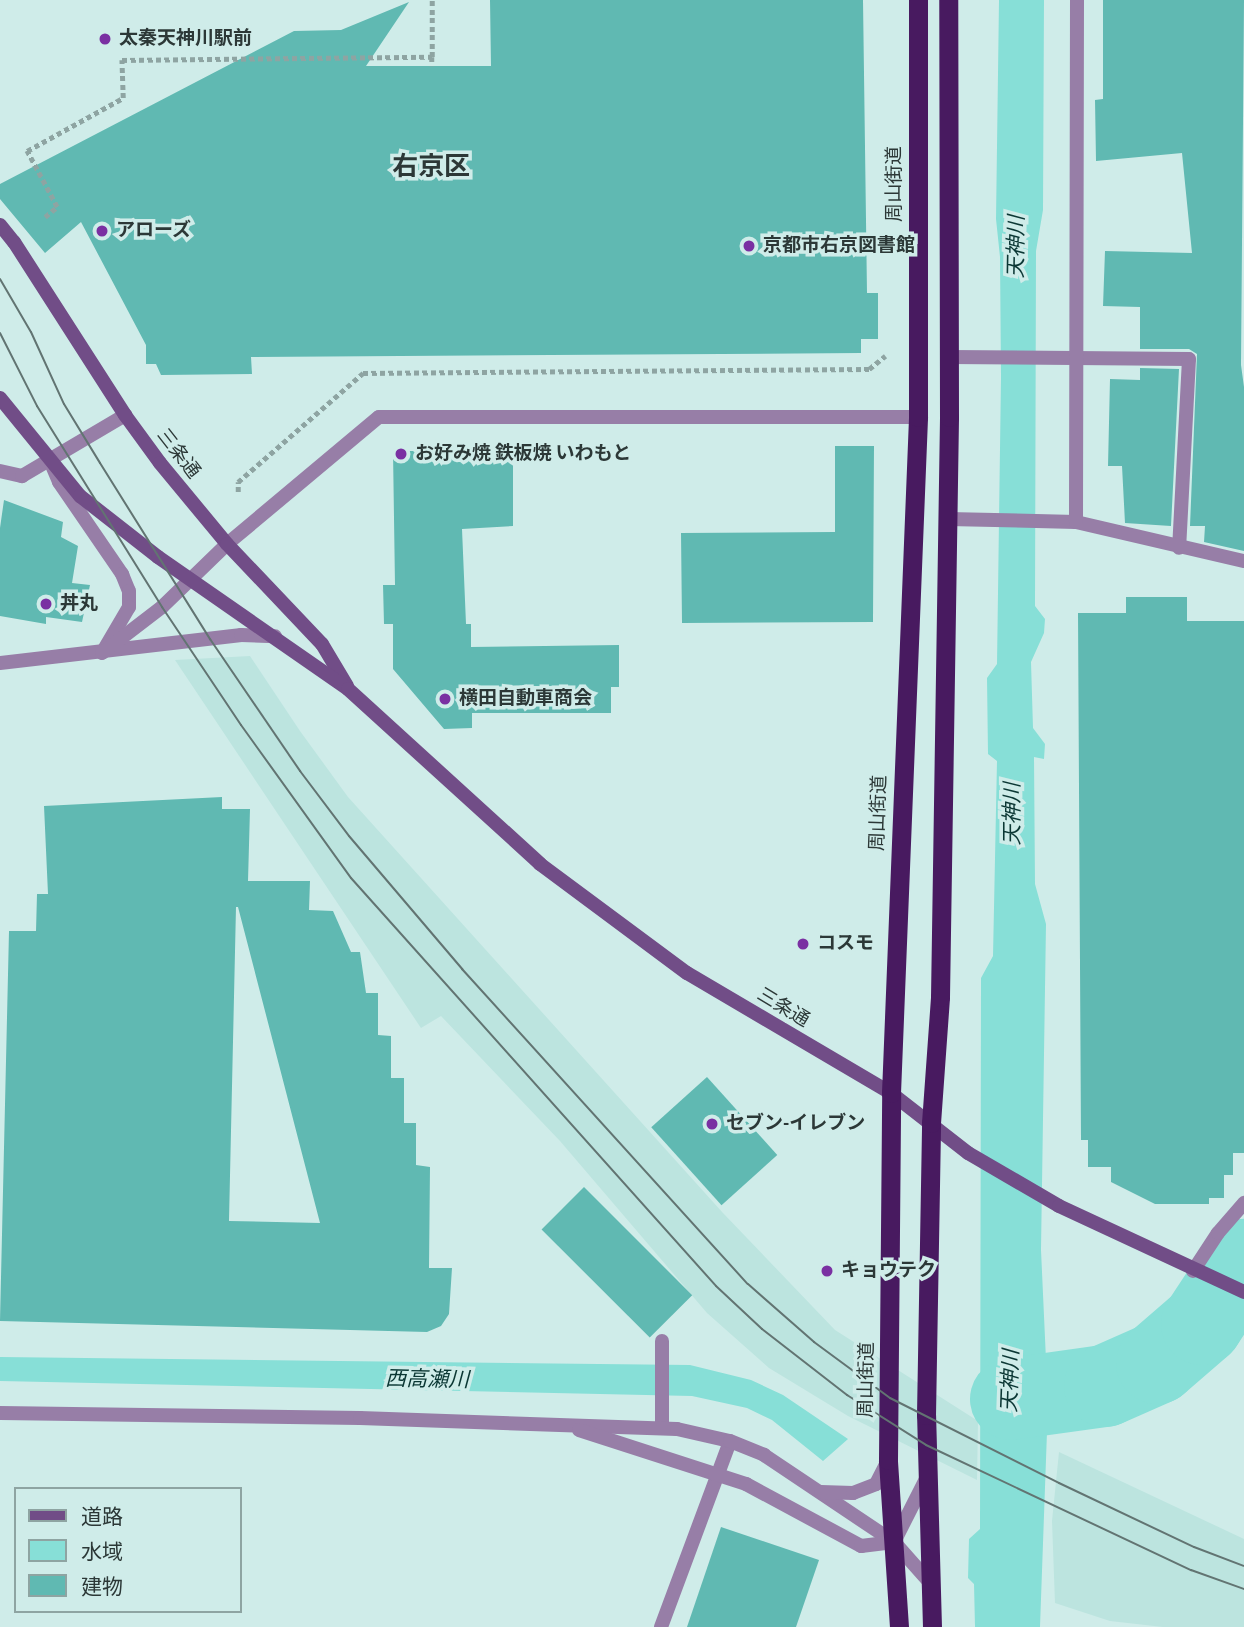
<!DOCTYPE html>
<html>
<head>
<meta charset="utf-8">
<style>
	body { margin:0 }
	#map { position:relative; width:1244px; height:1627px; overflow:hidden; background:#cfece9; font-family:"Source Sans 3","Noto Sans JP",sans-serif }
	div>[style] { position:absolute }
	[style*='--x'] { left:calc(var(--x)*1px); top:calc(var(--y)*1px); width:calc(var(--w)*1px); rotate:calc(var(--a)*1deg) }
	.built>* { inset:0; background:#bce4df }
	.water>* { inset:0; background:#87dfd7 }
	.river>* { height:82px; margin:-41px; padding:0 41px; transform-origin:41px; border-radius:41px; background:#87dfd7 }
	.building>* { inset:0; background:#60b9b2; transform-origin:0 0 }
	.path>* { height:4.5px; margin-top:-2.25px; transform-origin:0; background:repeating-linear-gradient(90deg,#8ea4a2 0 5px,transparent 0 8.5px) }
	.service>* { height:14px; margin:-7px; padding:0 7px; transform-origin:7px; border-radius:7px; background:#977ea7 }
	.minor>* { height:14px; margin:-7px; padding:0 7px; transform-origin:7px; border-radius:7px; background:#977ea7 }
	.tertiary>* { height:14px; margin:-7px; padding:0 7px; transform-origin:7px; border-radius:7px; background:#977ea7 }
	.secondary>* { height:14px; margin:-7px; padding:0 7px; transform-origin:7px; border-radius:7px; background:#714d87 }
	.trunk>* { height:19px; margin:-9.5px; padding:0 9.5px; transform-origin:9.5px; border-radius:9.5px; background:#481a60 }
	.tram>* { height:2px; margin:-1px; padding:0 1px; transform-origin:1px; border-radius:1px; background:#627472 }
	.dots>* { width:19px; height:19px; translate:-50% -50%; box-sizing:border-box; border:4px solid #cfece9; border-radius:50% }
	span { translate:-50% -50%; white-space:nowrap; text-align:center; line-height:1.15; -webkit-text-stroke:7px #cfece9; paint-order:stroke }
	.poi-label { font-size:19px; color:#2c3837; font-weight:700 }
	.left { translate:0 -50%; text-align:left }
	.street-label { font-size:19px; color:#2c3837 }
	.water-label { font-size:21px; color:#0b3734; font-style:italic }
	.district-label { font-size:26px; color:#2c3837; font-weight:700 }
	.legend { position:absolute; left:14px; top:1487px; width:228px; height:126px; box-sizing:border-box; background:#cfece9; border:2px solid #8ea4a2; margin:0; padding:9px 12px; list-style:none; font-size:21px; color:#2c3837 }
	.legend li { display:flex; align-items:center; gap:14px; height:35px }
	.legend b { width:35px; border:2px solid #8ea4a2 }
</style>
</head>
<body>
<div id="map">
	<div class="built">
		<i style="clip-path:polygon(250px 656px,300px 731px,348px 797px,723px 1213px,835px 1330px,978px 1421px,977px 1480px,848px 1416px,769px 1368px,707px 1313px,560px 1141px,441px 1016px,421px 1028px,175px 660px)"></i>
		<i style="clip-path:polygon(1059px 1452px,1244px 1539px,1244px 1627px,1163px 1627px,1110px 1621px,1055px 1603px,1052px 1521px)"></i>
	</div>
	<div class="water">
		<i style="clip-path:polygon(999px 0,1044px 0,1043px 210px,1036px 251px,1035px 606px,1045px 619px,1044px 633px,1031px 662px,1033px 728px,1045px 744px,1044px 759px,1034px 757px,1035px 884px,1046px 924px,1041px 1250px,1048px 1404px,1040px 1627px,975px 1627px,974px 1584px,968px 1578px,969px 1539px,980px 1529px,981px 978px,993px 956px,997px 761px,988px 754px,987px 678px,997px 664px,1001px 377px,1000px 257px,996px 219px)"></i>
		<i style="clip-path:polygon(0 1357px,690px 1365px,751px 1380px,783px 1395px,848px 1439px,823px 1461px,772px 1420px,747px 1408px,692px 1396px,0 1381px)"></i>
	</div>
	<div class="river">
		<i style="--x:1011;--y:1399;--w:95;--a:-7.9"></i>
		<i style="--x:1105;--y:1386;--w:57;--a:-23.9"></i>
		<i style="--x:1157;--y:1363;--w:60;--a:-40.9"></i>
		<i style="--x:1202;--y:1324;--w:77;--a:-56.7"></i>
	</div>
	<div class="building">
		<i style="clip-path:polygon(490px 0,863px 0,867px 293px,878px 293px,878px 339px,861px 339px,861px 353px,251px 357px,252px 374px,161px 375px,156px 364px,146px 364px,146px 345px,81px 222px,45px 253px,0 199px,0 184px,294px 31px,341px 30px,409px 2px,366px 66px,491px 66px)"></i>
		<i style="clip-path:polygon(1103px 0,1244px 0,1241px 365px,1244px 387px,1244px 551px,1204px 542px,1205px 526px,1190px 526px,1197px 354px,1189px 349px,1140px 349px,1140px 307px,1103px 306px,1105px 251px,1192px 253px,1182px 153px,1096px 161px,1095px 100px,1103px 99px)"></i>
		<i style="clip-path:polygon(1140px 368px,1179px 369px,1171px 526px,1125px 523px,1122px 466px,1108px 466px,1110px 379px,1140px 380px)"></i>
		<i style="clip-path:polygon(835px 446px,874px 446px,873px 622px,682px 623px,681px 533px,835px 532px)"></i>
		<i style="clip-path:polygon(393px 451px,475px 451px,475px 456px,513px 457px,513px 526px,462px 529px,466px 624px,471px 624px,471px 647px,619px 645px,619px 687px,611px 687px,611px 713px,472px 713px,472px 728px,444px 729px,393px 669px,393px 624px,384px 624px,383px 585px,395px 585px)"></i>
		<i style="clip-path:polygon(4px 500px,63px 522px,61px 537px,78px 546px,72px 583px,90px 585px,82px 622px,46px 617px,46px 624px,0 616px,0 528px)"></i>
		<i style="clip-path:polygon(1126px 597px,1187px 597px,1187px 621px,1244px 621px,1244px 1153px,1233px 1153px,1233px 1175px,1224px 1175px,1224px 1198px,1209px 1198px,1209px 1204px,1155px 1204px,1111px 1182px,1111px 1167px,1088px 1167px,1088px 1140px,1081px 1140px,1078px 613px,1126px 613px)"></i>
		<i style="clip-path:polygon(evenodd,222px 797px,222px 809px,250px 809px,248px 881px,310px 881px,309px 910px,333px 911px,351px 952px,360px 952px,366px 993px,378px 993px,378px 1035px,391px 1036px,391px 1078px,404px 1078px,404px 1123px,416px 1123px,416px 1165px,430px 1167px,429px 1268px,452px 1268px,449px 1314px,441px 1326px,427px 1332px,0 1321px,9px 931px,36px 931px,37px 894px,48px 894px,44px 806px,222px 797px,236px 907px,238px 907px,320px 1223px,229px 1221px,236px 907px)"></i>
		<i style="left:707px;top:1077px;width:105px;height:75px;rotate:48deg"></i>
		<i style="left:584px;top:1187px;width:153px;height:60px;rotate:45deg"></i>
		<i style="clip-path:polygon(721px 1527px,819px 1560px,796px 1627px,687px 1627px)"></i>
	</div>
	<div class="path">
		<i style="--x:432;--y:57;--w:9;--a:90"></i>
		<i style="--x:45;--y:217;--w:16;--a:-40"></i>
		<i style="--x:57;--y:207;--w:64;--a:-118.2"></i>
		<i style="--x:27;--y:151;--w:110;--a:-28.9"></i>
		<i style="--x:123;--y:98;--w:38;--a:-92"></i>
		<i style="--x:122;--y:60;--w:310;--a:-0.6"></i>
		<i style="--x:432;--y:57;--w:57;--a:-90"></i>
		<i style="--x:238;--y:492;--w:10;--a:-90"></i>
		<i style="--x:238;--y:482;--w:166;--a:-41.1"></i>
		<i style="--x:363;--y:373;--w:506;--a:-0.45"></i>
		<i style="--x:869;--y:369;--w:21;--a:-39"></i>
	</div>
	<div class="service">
		<i style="--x:0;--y:471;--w:23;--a:13"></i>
		<i style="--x:22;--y:476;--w:120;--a:-30.6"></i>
		<i style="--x:1193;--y:1271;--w:45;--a:-56.7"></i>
		<i style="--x:1218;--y:1233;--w:40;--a:-49"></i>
		<i style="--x:662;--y:1428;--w:87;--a:-90"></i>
	</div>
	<div class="minor">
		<i style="--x:949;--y:357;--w:240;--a:0.5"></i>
		<i style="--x:1189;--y:359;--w:189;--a:93"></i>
		<i style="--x:51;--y:463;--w:21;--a:67"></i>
		<i style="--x:59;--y:482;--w:112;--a:55.6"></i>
		<i style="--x:122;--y:574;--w:18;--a:68"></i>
		<i style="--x:129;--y:591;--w:16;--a:90"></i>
		<i style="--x:129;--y:607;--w:53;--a:120.4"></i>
		<i style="--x:948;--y:519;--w:128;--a:1.3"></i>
		<i style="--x:1076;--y:522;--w:172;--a:13.1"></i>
		<i style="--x:1076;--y:522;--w:522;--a:-89.89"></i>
		<i style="--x:0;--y:663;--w:243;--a:-6.6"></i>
		<i style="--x:241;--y:635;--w:34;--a:2"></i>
		<i style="--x:661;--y:1627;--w:198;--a:-69.6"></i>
	</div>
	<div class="tertiary">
		<i style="--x:102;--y:653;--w:76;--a:-37.5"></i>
		<i style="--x:162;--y:607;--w:91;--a:-44.1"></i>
		<i style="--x:227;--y:544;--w:198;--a:-39.9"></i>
		<i style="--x:379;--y:417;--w:539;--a:0"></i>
		<i style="--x:0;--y:1413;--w:360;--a:0.8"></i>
		<i style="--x:360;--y:1418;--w:317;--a:2"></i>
		<i style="--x:677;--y:1429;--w:54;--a:12.8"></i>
		<i style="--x:730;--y:1441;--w:37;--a:22"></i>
		<i style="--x:764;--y:1455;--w:156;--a:33.8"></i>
		<i style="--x:894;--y:1542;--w:57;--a:48.5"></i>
		<i style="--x:579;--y:1430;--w:176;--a:17.9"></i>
		<i style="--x:746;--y:1484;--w:131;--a:28.3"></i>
		<i style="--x:861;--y:1546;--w:33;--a:-7"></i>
		<i style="--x:894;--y:1542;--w:71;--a:-63.1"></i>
		<i style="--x:821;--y:1492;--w:32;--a:2"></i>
		<i style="--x:853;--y:1493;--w:25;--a:-21"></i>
		<i style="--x:876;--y:1484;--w:25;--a:-63"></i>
	</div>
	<div class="secondary">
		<i style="--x:0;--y:225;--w:22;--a:51"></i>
		<i style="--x:14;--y:242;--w:206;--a:57.3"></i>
		<i style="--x:125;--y:415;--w:59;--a:53.9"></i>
		<i style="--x:160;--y:463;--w:105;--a:50.4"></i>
		<i style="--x:227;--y:544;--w:138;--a:46.5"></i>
		<i style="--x:322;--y:644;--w:49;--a:59.2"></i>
		<i style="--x:0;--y:398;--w:127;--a:50.8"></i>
		<i style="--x:80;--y:496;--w:99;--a:38"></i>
		<i style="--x:158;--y:557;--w:231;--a:34.8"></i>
		<i style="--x:348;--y:689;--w:260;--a:42.3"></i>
		<i style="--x:540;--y:864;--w:183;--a:36.6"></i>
		<i style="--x:687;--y:973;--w:237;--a:30.5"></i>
		<i style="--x:891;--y:1093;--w:98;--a:37.9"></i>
		<i style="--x:968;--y:1153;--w:105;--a:30.2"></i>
		<i style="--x:1059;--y:1206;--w:204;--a:24.9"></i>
	</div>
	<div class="trunk">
		<i style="--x:899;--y:1627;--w:167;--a:-93.8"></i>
		<i style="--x:888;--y:1460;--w:367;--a:-89.5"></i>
		<i style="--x:891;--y:1093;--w:677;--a:-87.71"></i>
		<i style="--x:918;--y:417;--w:417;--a:-90"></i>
		<i style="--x:932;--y:1627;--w:212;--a:-91.6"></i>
		<i style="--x:926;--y:1415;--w:292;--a:-89"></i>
		<i style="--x:931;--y:1123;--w:126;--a:-85.9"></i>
		<i style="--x:940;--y:997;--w:580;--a:-89.11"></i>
		<i style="--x:949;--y:417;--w:417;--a:-90.1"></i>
	</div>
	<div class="tram">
		<i style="--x:0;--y:279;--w:61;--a:59.7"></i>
		<i style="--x:31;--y:332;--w:79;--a:65.4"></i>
		<i style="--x:64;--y:404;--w:69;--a:58.6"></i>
		<i style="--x:100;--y:463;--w:208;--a:58"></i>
		<i style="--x:210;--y:639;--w:160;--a:55.7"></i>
		<i style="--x:300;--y:771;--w:81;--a:53"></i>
		<i style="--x:349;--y:836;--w:175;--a:49.6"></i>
		<i style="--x:462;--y:969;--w:425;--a:47.8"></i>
		<i style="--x:748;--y:1284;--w:88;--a:41.3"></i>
		<i style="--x:814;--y:1342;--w:94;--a:36.4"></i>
		<i style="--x:890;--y:1398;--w:189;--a:26.7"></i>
		<i style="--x:1059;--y:1483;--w:149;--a:25.4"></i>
		<i style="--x:1194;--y:1547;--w:53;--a:20.8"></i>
		<i style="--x:0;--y:333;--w:82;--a:63.1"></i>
		<i style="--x:37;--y:406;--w:237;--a:58.1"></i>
		<i style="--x:162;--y:607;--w:142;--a:56.2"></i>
		<i style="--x:241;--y:725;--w:188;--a:54.3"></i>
		<i style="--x:351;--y:878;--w:547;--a:48.18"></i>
		<i style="--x:716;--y:1286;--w:63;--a:43.1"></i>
		<i style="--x:762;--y:1329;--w:108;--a:37.8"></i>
		<i style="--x:847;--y:1395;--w:93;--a:32.3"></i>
		<i style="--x:926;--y:1445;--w:293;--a:25.3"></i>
		<i style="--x:1191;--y:1570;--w:56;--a:19.7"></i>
	</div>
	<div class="dots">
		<i style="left:105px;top:39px;background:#7a30a2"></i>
		<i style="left:102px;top:231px;background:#7a30a2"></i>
		<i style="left:749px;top:246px;background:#7a30a2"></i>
		<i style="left:401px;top:454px;background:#7a30a2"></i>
		<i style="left:46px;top:604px;background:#7a30a2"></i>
		<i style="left:445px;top:699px;background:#7a30a2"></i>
		<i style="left:803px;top:944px;background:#7a30a2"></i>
		<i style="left:712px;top:1124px;background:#7a30a2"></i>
		<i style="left:827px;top:1271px;background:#7a30a2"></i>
	</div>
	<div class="poi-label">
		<span class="left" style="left:119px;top:39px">太秦天神川駅前</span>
		<span class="left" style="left:116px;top:231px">アローズ</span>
		<span class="left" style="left:763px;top:246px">京都市右京図書館</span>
		<span class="left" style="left:415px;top:454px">お好み焼 鉄板焼 いわもと</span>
		<span class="left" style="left:60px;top:604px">丼丸</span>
		<span class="left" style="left:459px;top:699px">横田自動車商会</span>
		<span class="left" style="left:817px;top:944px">コスモ</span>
		<span class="left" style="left:726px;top:1124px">セブン-イレブン</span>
		<span class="left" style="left:841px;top:1271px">キョウテク</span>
	</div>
	<div class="street-label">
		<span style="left:895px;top:184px;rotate:-90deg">周山街道</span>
		<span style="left:178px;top:454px;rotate:52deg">三条通</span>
		<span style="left:879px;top:813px;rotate:-88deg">周山街道</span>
		<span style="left:783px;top:1008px;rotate:31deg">三条通</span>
		<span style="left:867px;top:1380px;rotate:-89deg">周山街道</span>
	</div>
	<div class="water-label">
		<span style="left:1016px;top:247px;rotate:-89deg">天神川</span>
		<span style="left:1012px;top:814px;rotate:-90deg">天神川</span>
		<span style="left:427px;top:1379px;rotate:1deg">西高瀬川</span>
		<span style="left:1010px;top:1381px;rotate:-88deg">天神川</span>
	</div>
	<div class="district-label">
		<span style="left:431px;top:167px">右京区</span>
	</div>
	<ul class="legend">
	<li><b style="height:9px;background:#714d87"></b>道路</li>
	<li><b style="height:19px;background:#87dfd7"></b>水域</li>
	<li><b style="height:19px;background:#60b9b2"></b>建物</li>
	</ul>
</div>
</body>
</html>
